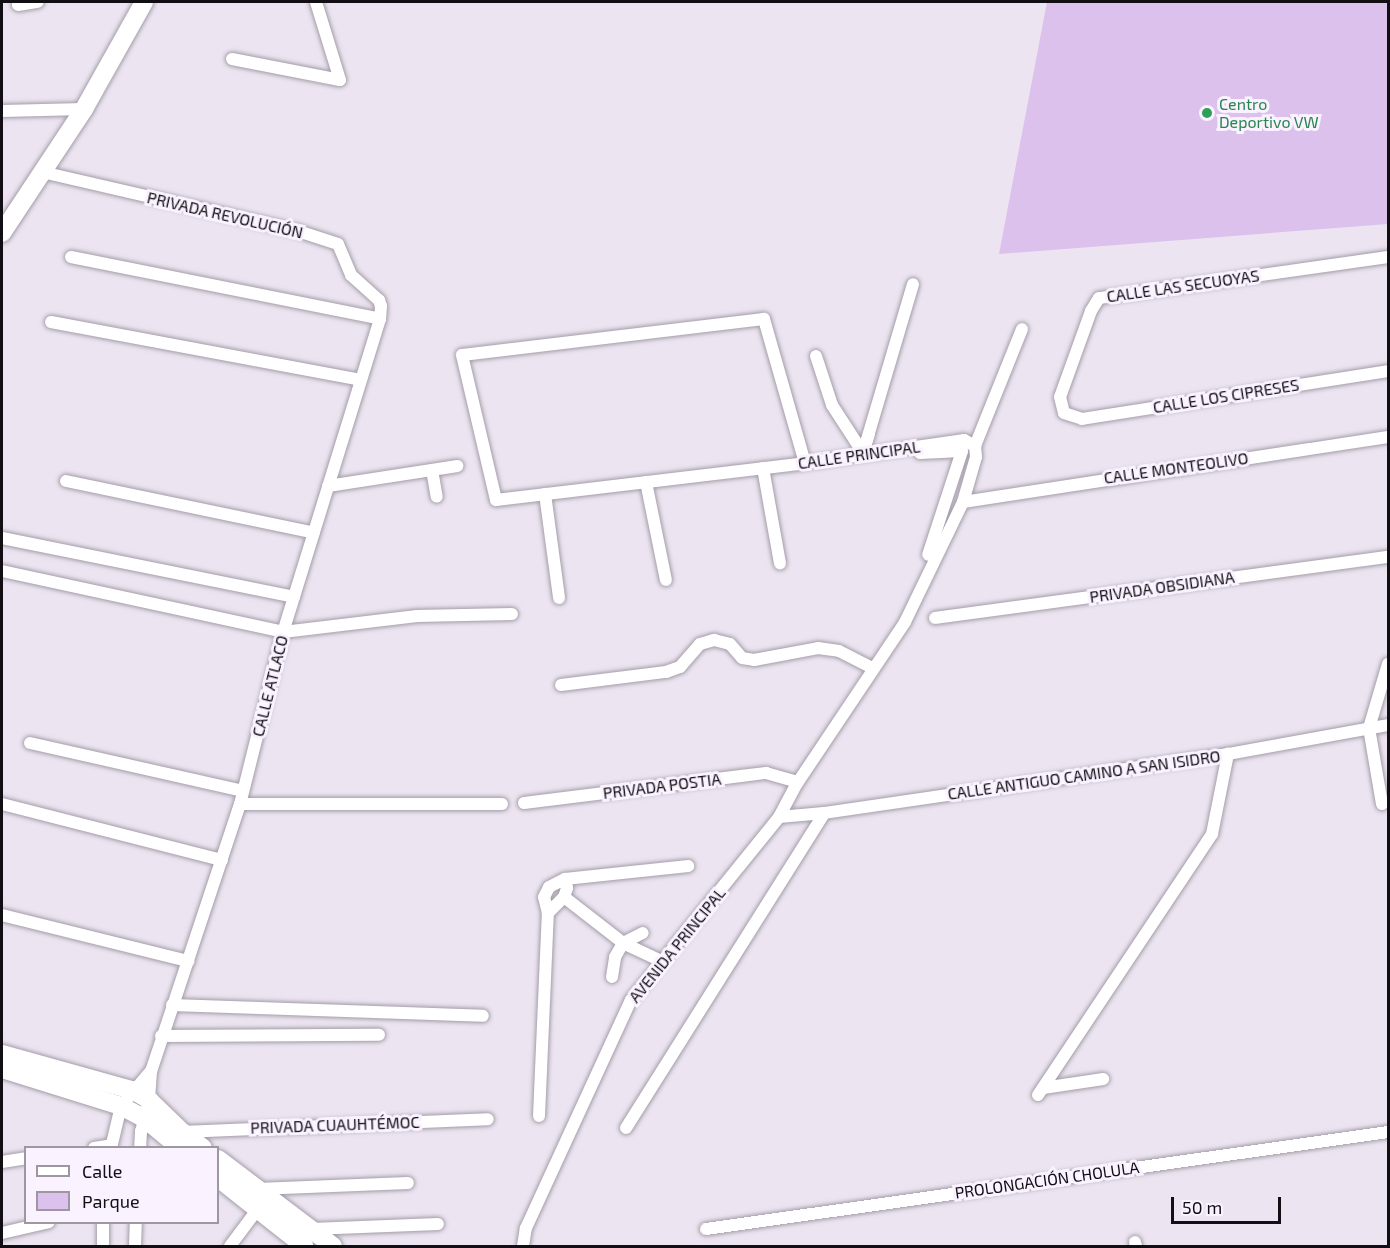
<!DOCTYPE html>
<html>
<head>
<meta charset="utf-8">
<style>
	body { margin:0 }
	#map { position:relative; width:1390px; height:1248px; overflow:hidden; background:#ece5f1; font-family:"Exo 2",sans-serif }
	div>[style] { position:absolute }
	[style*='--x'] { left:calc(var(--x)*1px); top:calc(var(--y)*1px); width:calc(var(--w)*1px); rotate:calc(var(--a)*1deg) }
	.green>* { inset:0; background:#dbc1eb }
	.roads { filter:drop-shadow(0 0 2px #a49da9) drop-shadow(0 0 2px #a49da9) }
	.street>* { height:12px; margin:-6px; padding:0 6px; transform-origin:6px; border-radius:6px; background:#fff }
	.secondary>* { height:18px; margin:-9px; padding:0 9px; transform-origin:9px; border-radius:9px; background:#fff }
	.dots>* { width:16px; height:16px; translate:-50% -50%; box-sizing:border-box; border:3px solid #faf2ff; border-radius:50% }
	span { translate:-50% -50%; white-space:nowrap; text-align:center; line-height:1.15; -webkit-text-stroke:6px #faf2ff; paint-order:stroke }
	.leisure-label { font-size:16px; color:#27864d }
	.left { translate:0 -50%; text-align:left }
	.street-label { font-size:16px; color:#110f13 }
	.frame { position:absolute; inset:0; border:3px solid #110f13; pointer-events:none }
	.legend { position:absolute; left:24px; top:1146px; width:195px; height:78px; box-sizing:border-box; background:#faf2ff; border:2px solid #9d97a1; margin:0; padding:8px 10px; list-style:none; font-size:18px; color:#110f13 }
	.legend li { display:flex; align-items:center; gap:12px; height:30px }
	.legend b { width:30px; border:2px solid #9d97a1 }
	.scale { position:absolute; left:1171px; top:1197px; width:110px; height:27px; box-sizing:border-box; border:3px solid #110f13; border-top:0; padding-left:8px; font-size:18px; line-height:21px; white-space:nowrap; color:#110f13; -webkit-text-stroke:4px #faf2ff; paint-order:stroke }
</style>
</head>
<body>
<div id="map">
	<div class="green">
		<i style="clip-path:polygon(1047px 2px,1388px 2px,1388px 224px,999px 254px)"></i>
	</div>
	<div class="roads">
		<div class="street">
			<i style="--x:18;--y:5;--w:20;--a:-9"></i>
			<i style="--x:232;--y:59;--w:110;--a:11"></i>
			<i style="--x:340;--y:80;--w:82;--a:-107.1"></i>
			<i style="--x:2;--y:111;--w:82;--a:-1.4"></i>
			<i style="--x:42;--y:172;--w:263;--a:13"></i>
			<i style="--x:298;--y:231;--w:42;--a:18"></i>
			<i style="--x:338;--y:244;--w:34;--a:67"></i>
			<i style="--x:351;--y:275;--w:38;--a:42"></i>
			<i style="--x:379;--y:300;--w:6;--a:72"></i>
			<i style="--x:381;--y:306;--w:13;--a:94"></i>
			<i style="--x:380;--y:319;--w:328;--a:107.2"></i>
			<i style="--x:283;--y:632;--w:177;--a:104"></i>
			<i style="--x:240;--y:804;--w:281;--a:108.4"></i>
			<i style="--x:151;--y:1071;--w:29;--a:94"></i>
			<i style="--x:149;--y:1100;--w:32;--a:104"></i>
			<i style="--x:141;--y:1131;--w:17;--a:93"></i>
			<i style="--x:71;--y:257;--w:315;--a:11.3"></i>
			<i style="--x:1388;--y:257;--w:292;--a:171.9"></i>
			<i style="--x:1099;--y:298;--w:15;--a:122"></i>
			<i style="--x:1091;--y:311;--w:91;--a:109.8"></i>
			<i style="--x:1060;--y:397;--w:16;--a:76"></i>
			<i style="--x:1064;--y:413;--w:19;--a:18"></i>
			<i style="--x:1082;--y:419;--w:310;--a:-8.9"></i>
			<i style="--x:51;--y:322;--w:315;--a:10.6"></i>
			<i style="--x:816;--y:356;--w:52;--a:71.9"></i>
			<i style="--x:832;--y:405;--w:57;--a:57.1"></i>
			<i style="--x:869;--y:434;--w:20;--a:108"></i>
			<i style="--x:863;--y:453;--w:176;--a:-73.5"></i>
			<i style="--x:920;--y:453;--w:42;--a:-2.7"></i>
			<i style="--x:962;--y:451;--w:109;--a:108.1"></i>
			<i style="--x:805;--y:463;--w:150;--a:-105.9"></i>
			<i style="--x:764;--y:319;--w:304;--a:173.2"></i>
			<i style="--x:462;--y:355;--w:149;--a:76.8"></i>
			<i style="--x:496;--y:500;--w:311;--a:-6.8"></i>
			<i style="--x:805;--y:463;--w:161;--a:-8.2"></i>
			<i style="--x:964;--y:440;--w:13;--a:29"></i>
			<i style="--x:763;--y:468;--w:97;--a:79.9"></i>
			<i style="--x:432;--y:470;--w:27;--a:80"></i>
			<i style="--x:66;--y:481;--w:253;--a:11.8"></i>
			<i style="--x:646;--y:482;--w:100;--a:78.5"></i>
			<i style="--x:328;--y:486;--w:131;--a:-8.8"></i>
			<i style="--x:545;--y:494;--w:105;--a:82.3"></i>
			<i style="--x:963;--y:502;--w:430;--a:-8.7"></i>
			<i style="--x:2;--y:538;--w:298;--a:11.4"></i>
			<i style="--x:2;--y:571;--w:288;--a:12.2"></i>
			<i style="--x:283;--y:632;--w:135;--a:-6.8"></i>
			<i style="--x:417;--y:616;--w:95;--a:-1.2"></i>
			<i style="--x:935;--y:618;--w:457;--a:-7.7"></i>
			<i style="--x:561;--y:685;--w:106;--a:-7.1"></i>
			<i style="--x:666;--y:672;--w:15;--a:-20"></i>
			<i style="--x:680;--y:667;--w:30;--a:-49"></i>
			<i style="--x:700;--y:644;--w:15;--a:-16"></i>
			<i style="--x:714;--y:640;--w:16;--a:14"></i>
			<i style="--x:730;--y:644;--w:18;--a:49"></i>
			<i style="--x:742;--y:658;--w:12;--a:9"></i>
			<i style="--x:754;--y:660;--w:65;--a:-10.6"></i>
			<i style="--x:818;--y:648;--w:21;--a:8"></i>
			<i style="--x:839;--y:651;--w:38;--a:27"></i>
			<i style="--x:30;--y:743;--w:218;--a:12.7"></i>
			<i style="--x:524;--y:803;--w:244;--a:-7.1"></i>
			<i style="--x:766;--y:773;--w:33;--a:16"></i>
			<i style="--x:2;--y:804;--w:227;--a:14.3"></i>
			<i style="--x:240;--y:804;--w:262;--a:0"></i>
			<i style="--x:1382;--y:804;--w:77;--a:-99.7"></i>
			<i style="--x:1369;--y:728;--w:67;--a:-73.5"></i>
			<i style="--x:779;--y:817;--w:45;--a:-5.1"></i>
			<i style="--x:824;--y:813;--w:408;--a:-8.3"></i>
			<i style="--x:1228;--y:754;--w:163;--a:-10.3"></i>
			<i style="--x:565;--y:879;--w:124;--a:-6"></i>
			<i style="--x:565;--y:879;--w:9;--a:77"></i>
			<i style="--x:567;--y:888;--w:9;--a:108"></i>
			<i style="--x:564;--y:897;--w:23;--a:135"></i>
			<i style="--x:548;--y:913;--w:16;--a:-104"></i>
			<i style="--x:544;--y:897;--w:11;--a:-63"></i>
			<i style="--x:549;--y:887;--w:18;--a:-27"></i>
			<i style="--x:564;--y:897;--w:75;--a:37.9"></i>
			<i style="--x:623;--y:943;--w:42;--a:25.3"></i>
			<i style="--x:2;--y:915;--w:192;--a:13.9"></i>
			<i style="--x:612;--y:977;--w:20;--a:-81"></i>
			<i style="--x:615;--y:957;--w:16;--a:-60"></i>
			<i style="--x:623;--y:943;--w:22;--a:-27"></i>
			<i style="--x:172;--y:1005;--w:311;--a:2"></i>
			<i style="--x:161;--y:1036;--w:218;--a:-0.3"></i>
			<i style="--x:1043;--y:1088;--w:61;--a:-8.5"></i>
			<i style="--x:1038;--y:1095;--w:314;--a:-56.3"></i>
			<i style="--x:1212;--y:834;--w:82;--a:-78.7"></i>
			<i style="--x:539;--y:1116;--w:203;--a:-87.5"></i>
			<i style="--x:626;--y:1128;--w:372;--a:-57.8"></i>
			<i style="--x:182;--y:1132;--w:306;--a:-2.4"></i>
			<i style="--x:94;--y:1148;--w:18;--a:-9"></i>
			<i style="--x:111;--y:1148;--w:43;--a:-76.6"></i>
			<i style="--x:121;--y:1106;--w:46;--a:-49.4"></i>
			<i style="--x:2;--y:1162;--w:24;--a:-9"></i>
			<i style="--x:257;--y:1189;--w:151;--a:-2.3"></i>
			<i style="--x:311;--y:1229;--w:127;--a:-2.3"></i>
			<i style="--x:706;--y:1229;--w:689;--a:-8.09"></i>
			<i style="--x:2;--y:1233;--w:48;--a:-13.2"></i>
			<i style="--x:1135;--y:1242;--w:4;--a:76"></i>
			<i style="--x:103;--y:1246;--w:24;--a:-90"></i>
			<i style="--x:135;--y:1246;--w:24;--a:-88"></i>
			<i style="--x:230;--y:1246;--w:45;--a:-53.1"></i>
			<i style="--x:523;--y:1246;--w:18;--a:-81"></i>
			<i style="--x:526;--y:1228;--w:251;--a:-65.3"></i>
			<i style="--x:631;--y:1000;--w:235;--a:-51"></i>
			<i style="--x:779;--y:817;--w:40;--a:-62"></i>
			<i style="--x:798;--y:782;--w:192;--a:-56.2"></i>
			<i style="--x:905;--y:622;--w:133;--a:-64.2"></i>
			<i style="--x:963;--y:502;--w:47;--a:-73.9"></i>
			<i style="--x:976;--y:457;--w:11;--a:-95"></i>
			<i style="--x:975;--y:446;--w:126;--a:-68.1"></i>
		</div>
		<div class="secondary">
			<i style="--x:2;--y:233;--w:149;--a:-56.5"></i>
			<i style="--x:84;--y:109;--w:123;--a:-60.7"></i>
			<i style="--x:2;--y:1054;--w:135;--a:15.5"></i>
			<i style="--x:132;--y:1090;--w:20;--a:30"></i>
			<i style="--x:149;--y:1100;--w:46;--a:44.1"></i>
			<i style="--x:182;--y:1132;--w:26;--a:37"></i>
			<i style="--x:2;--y:1069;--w:125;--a:17.3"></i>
			<i style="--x:121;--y:1106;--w:26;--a:28"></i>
			<i style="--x:144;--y:1118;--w:47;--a:39.8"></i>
			<i style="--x:218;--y:1159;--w:144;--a:37.1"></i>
			<i style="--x:218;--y:1178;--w:110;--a:38.3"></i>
		</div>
	</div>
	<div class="dots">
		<i style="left:1207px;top:113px;background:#2e9e5b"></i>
	</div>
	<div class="leisure-label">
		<span class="left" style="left:1219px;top:113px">Centro<br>Deportivo VW</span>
	</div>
	<div class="street-label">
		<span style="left:225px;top:215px;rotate:13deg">PRIVADA REVOLUCIÓN</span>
		<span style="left:1183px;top:286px;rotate:-8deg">CALLE LAS SECUOYAS</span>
		<span style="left:1226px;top:396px;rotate:-9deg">CALLE LOS CIPRESES</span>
		<span style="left:859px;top:455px;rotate:-8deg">CALLE PRINCIPAL</span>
		<span style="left:1176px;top:468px;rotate:-8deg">CALLE MONTEOLIVO</span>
		<span style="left:1162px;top:587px;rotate:-8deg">PRIVADA OBSIDIANA</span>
		<span style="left:270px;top:686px;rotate:-76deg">CALLE ATLACO</span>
		<span style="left:1084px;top:775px;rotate:-8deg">CALLE ANTIGUO CAMINO A SAN ISIDRO</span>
		<span style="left:662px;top:786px;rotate:-7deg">PRIVADA POSTIA</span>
		<span style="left:677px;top:945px;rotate:-51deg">AVENIDA PRINCIPAL</span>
		<span style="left:335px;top:1125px;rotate:-2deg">PRIVADA CUAUHTÉMOC</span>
		<span style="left:1047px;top:1180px;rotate:-8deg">PROLONGACIÓN CHOLULA</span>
	</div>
	<div class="frame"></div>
	<ul class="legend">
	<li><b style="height:8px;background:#fff"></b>Calle</li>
	<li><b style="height:16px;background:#dbc1eb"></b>Parque</li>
	</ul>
	<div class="scale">50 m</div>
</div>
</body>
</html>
